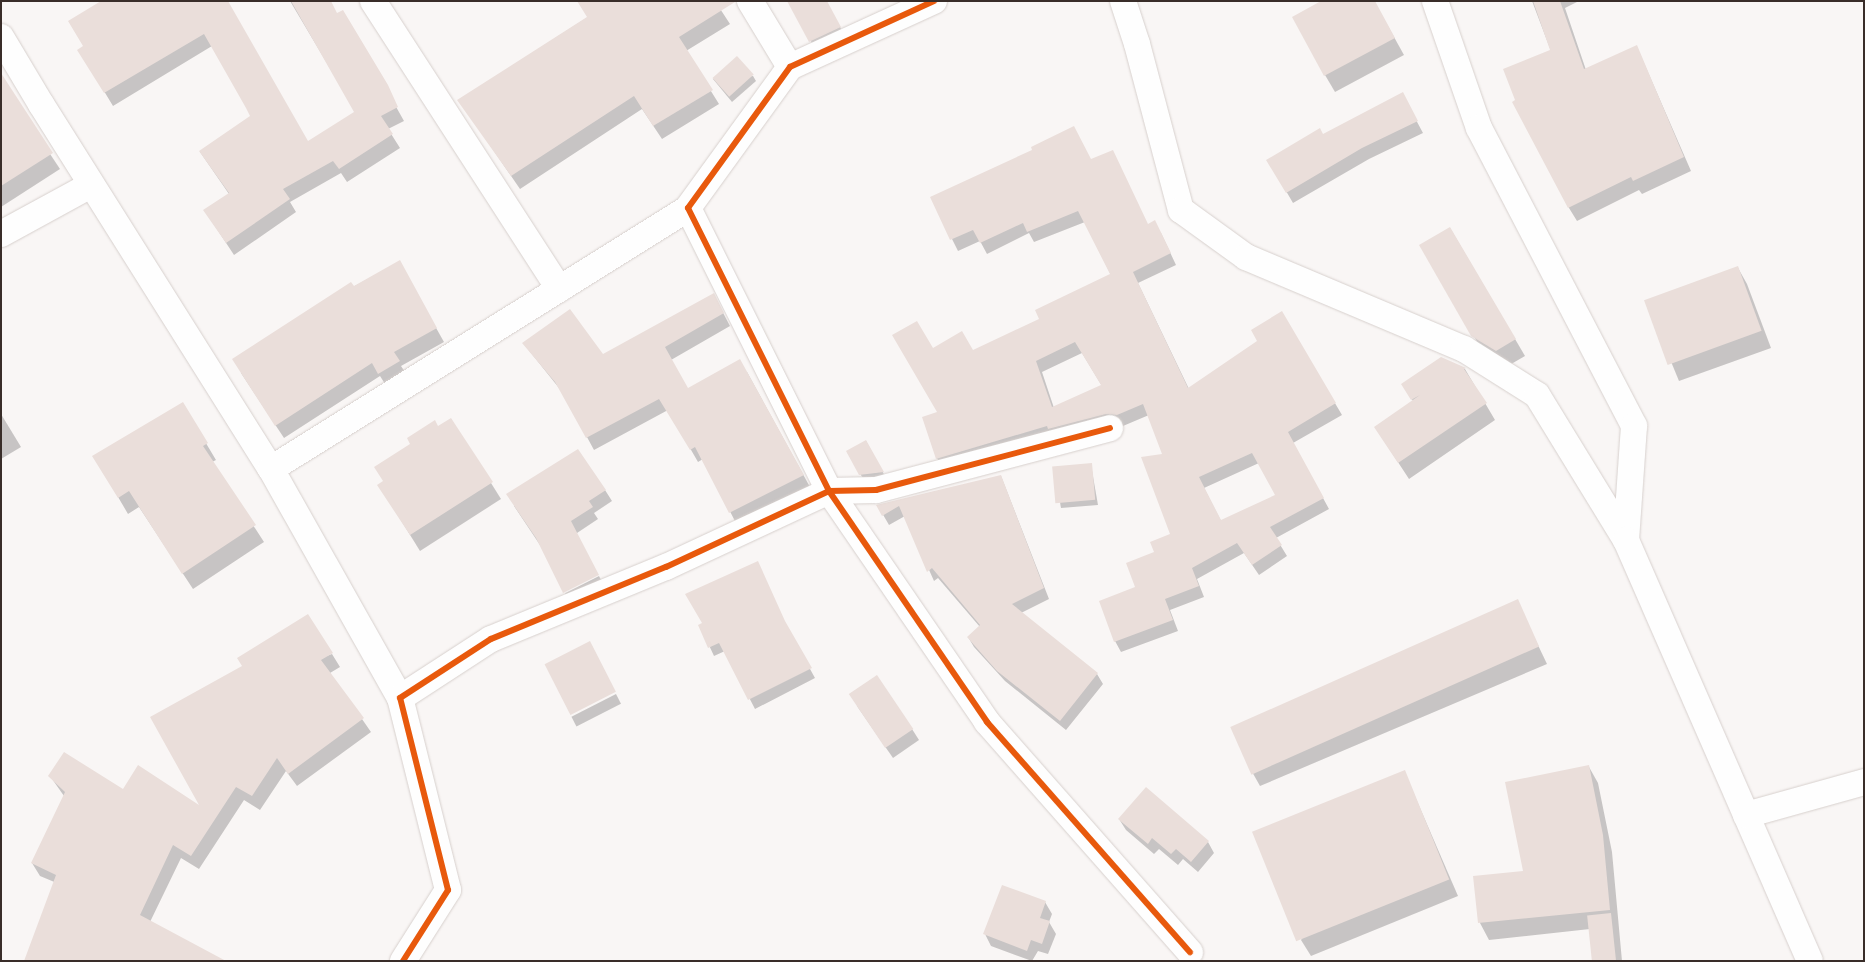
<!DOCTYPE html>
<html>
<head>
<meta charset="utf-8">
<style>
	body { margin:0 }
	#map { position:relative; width:1865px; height:962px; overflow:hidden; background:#f9f6f5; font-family:Commissioner,sans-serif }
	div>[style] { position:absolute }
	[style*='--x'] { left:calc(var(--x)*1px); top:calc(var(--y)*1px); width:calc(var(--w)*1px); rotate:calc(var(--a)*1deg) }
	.shadow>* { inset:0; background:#0003; transform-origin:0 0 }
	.building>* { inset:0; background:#eadeda; transform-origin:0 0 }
	.roads { filter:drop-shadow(0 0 1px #d7d0cd) drop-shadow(0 0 1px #d7d0cd) }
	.minor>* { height:26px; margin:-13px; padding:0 13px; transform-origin:13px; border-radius:13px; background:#fefefe }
	.cycleway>* { height:6px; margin:-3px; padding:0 3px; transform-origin:3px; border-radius:3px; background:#e8590c }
	span { translate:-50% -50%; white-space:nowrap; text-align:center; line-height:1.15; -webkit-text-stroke:5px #fff; paint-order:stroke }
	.frame { position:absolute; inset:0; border:2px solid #392d29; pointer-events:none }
</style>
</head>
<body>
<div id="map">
	<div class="shadow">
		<i style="clip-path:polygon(227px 1px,307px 143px,356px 112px,290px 1px,330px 1px,337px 15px,343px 12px,404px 121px,388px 129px,400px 148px,347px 182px,341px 173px,290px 202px,296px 212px,234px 255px,205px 211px,229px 194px,200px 152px,252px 116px,212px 46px,113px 106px,87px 63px)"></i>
		<i style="clip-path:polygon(578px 1px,715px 1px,730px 24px,686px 51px,719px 104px,662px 139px,642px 109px,520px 189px,459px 100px,588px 17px)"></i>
		<i style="clip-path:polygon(826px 1px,846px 38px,817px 52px,793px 9px)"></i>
		<i style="clip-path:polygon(1374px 1px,1404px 55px,1335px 92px,1325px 75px)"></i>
		<i style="clip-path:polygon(1532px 1px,1579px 1px,1565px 8px,1586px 70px,1637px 47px,1691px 171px,1642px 194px,1639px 190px,1577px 221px,1569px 208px,1551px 51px)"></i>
		<i style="clip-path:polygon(753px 76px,756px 81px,732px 102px,713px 79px)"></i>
		<i style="clip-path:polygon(1px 80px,60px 169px,1px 207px)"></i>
		<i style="clip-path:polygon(1408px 105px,1423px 133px,1369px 159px,1293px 203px,1268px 160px,1323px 136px)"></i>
		<i style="clip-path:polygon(evenodd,1091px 161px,1148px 225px,1161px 233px,1176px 265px,1138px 283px,1189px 389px,1259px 341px,1281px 312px,1342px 415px,1293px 443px,1329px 509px,1276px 538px,1287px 556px,1259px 575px,1244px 553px,1197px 579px,1204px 597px,1170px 610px,1178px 631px,1121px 652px,1115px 641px,1137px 588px,1155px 553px,1172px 535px,1164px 455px,1149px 415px,1123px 426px,1113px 424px,943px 469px,937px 458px,939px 413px,933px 350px,973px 351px,1041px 319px,1111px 275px,1085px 222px,1034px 242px,1029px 233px,987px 254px,980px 241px,958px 251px,931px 197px,1091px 161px,1082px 353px,1102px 386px,1054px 408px,1042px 372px,1082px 353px,1091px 161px,1259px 463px,1277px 495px,1221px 521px,1204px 488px,1259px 463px)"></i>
		<i style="clip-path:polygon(1450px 228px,1525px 356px,1506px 367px,1483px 352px,1421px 245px)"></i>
		<i style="clip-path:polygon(399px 262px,444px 342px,401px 366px,407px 375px,387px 387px,380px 376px,284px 438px,241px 373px,353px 287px)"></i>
		<i style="clip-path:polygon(1738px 268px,1747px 284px,1771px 348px,1679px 381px,1646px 301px)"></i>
		<i style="clip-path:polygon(720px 307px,730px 326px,671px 360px,688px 390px,747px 372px,810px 487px,737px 525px,703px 459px,698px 462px,668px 410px,594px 450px,563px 393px,523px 343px,602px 356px)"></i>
		<i style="clip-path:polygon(1441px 358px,1465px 369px,1495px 420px,1409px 479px,1375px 427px,1413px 401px,1403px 384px)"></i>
		<i style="clip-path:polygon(182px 403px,216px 460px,212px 462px,264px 542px,193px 589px,139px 507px,128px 514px,104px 473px)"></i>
		<i style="clip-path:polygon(1px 414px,21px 447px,1px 459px)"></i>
		<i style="clip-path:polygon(451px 419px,501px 499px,420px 551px,389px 501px,384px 482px,438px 427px)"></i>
		<i style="clip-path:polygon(866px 441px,886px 478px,864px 480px,847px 452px)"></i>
		<i style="clip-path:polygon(1091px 465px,1098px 505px,1061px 508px,1054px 469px)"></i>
		<i style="clip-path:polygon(1001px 476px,1049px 599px,1021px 613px,1097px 674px,1103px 684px,1066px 730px,1005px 681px,974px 647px,968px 637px,980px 627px,938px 578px,934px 581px,905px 516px,889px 525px,878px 506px)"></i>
		<i style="clip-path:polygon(605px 490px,612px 501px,594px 513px,598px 519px,577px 533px,540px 545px,514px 506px)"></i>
		<i style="left:599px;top:576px;width:11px;height:38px;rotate:63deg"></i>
		<i style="clip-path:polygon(1517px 601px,1547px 664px,1260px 786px,1251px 770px)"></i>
		<i style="clip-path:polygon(700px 626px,789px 631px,815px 678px,755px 709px,725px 651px,714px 656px)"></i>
		<i style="clip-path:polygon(332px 654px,340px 667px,330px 673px,371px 732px,297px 786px,286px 771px,260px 810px,244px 800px,199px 869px,181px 858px,150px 922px,40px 876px,32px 863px,64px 796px,50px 776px,203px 808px,151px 717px)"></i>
		<i style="left:616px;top:694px;width:11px;height:50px;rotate:63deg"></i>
		<i style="clip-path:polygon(857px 706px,912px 729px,919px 740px,893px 758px)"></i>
		<i style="clip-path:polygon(1589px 767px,1598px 783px,1612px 852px,1622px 961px,1591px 961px,1593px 960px,1590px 929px,1489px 940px,1480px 923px,1475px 877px,1524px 872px)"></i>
		<i style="clip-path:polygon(1404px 771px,1458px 896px,1311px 956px,1301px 940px)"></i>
		<i style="clip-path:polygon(1119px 819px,1208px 842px,1214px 853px,1198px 872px,1183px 859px,1178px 865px,1159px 849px,1154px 854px,1126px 830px)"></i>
		<i style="clip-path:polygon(1045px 902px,1052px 914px,1049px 922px,1056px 934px,1048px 954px,1038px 951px,1032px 961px,991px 946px,985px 934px)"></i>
	</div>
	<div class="building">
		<i style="clip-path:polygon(101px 1px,228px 1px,308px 141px,354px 112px,291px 1px,331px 1px,337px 13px,343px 10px,388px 85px,398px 107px,381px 116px,393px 134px,339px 169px,333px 161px,283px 189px,290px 199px,226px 243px,203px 210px,229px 193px,199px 151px,250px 116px,246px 108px,204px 34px,104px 93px,77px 50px,83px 46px,68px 21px)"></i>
		<i style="clip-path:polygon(577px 1px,735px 2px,679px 37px,713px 90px,653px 126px,634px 96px,511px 176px,457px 100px,587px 17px)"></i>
		<i style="clip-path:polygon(787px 1px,827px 1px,841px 27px,809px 42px)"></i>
		<i style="clip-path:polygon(1321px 1px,1375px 1px,1395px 38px,1324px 76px,1292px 17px)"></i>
		<i style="clip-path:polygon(1533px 1px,1560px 1px,1584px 69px,1637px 45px,1684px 157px,1633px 181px,1631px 177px,1568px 208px,1512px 102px,1515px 100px,1503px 69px,1550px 50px)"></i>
		<i style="left:737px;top:56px;width:25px;height:33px;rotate:48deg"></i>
		<i style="clip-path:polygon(1px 73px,53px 153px,1px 186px)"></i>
		<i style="clip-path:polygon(1403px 92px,1418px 121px,1362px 148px,1286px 193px,1266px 160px,1320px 128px,1323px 134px)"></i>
		<i style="clip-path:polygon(evenodd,1074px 126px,1091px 159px,1113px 150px,1148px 224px,1155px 220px,1171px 253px,1133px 272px,1188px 388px,1257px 341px,1251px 330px,1282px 311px,1336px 403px,1288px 432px,1324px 498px,1270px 527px,1282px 545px,1252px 565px,1237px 543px,1192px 568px,1199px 586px,1165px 599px,1173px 620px,1114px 642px,1099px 601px,1135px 587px,1126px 563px,1154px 552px,1150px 542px,1170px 534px,1141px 457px,1162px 454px,1143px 404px,1117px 415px,1106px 414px,1048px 429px,1047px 426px,936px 459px,922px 417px,937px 412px,892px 335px,917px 321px,933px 348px,962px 331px,973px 350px,1039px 319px,1035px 310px,1110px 274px,1078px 211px,1027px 232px,1023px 223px,980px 243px,973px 230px,950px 240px,930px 197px,1032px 150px,1031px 147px,1074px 126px,1075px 342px,1101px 385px,1052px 407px,1036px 361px,1075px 342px,1074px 126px,1252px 453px,1275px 495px,1221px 520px,1199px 477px,1252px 453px)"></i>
		<i style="clip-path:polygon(1450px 227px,1516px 339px,1496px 351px,1471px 336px,1419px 245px)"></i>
		<i style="clip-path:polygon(400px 260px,437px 328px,394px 352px,400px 361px,378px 374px,372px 363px,275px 426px,232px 359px,351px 282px,354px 286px)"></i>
		<i style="left:1738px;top:266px;width:69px;height:100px;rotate:70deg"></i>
		<i style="clip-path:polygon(714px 293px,724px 313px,665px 347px,688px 388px,740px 359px,804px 475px,729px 513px,695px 447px,690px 450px,659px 399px,586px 438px,555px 382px,522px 343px,570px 309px,603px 354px)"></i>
		<i style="clip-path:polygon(1441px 357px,1466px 368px,1464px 369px,1487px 403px,1398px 463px,1374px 427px,1420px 395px,1411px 400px,1401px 384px)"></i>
		<i style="clip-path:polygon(183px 402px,208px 443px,203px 446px,256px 525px,182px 574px,129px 491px,118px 498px,92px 456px)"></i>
		<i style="clip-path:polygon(451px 418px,493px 482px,410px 535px,377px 485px,383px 481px,374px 467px,410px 444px,407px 438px,435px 420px,438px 426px)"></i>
		<i style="clip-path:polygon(866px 440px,884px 472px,859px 475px,846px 451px)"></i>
		<i style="clip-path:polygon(578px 449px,606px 490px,589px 501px,593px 507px,571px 521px,599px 575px,563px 593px,536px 538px,506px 494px)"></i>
		<i style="left:1092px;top:463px;width:37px;height:40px;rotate:85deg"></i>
		<i style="clip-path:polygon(1001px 475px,1044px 588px,1012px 604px,1098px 673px,1060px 721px,997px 671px,967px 637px,980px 625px,932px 568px,927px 572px,899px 506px,882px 516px,876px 505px)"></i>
		<i style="clip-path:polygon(758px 561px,785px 621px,812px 668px,748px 700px,719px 643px,708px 648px,698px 625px,702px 623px,685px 594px)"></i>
		<i style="left:1518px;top:599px;width:52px;height:315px;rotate:66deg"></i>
		<i style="clip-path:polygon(308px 614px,333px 653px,321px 660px,364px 718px,288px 774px,277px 758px,252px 796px,236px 787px,191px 856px,173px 845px,140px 915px,226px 961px,24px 961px,56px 875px,31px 863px,65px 792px,48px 776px,64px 752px,123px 789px,138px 765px,199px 805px,150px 717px,242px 666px,237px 658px)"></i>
		<i style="left:590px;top:641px;width:57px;height:51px;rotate:63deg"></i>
		<i style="left:877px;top:675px;width:65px;height:34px;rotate:56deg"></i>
		<i style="clip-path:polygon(1589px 765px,1603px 835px,1610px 910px,1478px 923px,1473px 876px,1523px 871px,1505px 782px)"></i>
		<i style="left:1405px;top:770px;width:118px;height:165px;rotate:68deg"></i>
		<i style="clip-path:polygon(1146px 787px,1209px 841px,1191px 862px,1176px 849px,1171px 854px,1152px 838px,1148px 844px,1118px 819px)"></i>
		<i style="clip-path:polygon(1002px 885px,1046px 901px,1040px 918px,1050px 921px,1042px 944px,1031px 940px,1027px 951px,983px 934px)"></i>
		<i style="left:1611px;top:913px;width:48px;height:24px;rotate:84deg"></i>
	</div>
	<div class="roads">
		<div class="minor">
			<i style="--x:373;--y:1;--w:343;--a:57.1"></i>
			<i style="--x:750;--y:1;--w:77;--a:58.8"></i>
			<i style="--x:934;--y:1;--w:158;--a:155.4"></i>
			<i style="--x:790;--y:67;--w:174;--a:125.9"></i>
			<i style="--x:688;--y:208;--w:316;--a:63.5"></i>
			<i style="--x:829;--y:491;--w:280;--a:55.6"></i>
			<i style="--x:987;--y:722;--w:307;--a:48.6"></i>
			<i style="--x:1123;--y:1;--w:45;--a:72"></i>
			<i style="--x:1137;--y:44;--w:172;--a:75.2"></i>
			<i style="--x:1181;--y:210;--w:80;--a:35.9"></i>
			<i style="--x:1246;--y:257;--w:237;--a:22.9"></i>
			<i style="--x:1464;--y:349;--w:86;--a:32.2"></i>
			<i style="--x:1537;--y:395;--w:170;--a:58.5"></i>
			<i style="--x:1435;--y:1;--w:134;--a:70.9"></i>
			<i style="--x:1479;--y:128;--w:336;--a:62.5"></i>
			<i style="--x:1634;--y:426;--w:114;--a:94"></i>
			<i style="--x:1626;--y:540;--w:459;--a:66.4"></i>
			<i style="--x:1;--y:37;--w:78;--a:59.2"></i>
			<i style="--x:41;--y:104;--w:431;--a:57.8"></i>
			<i style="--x:271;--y:469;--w:263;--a:60.6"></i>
			<i style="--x:1;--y:234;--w:102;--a:-28.6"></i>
			<i style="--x:271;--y:469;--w:492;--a:-32"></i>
			<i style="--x:1746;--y:815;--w:123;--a:-15.6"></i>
			<i style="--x:403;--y:961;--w:84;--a:-57.6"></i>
			<i style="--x:448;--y:890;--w:198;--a:-104"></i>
			<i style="--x:400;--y:698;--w:108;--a:-33"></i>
			<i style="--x:491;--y:639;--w:189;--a:-22.4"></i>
			<i style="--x:666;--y:567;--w:180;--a:-25"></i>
			<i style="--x:829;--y:491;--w:47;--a:-1.2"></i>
			<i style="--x:876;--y:490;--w:242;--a:-14.8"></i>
		</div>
	</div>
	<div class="cycleway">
		<i style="--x:934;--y:1;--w:158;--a:155.4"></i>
		<i style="--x:790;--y:67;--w:174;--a:125.9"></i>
		<i style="--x:688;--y:208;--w:316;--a:63.5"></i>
		<i style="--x:829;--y:491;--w:280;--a:55.6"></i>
		<i style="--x:987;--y:722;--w:307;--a:48.6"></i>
		<i style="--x:403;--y:961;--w:84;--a:-57.6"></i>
		<i style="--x:448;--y:890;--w:198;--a:-104"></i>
		<i style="--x:400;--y:698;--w:108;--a:-33"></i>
		<i style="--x:491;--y:639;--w:189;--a:-22.4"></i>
		<i style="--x:666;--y:567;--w:180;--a:-25"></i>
		<i style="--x:829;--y:491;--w:47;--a:-1.2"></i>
		<i style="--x:876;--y:490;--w:242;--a:-14.8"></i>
	</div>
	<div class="frame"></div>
</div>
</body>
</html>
